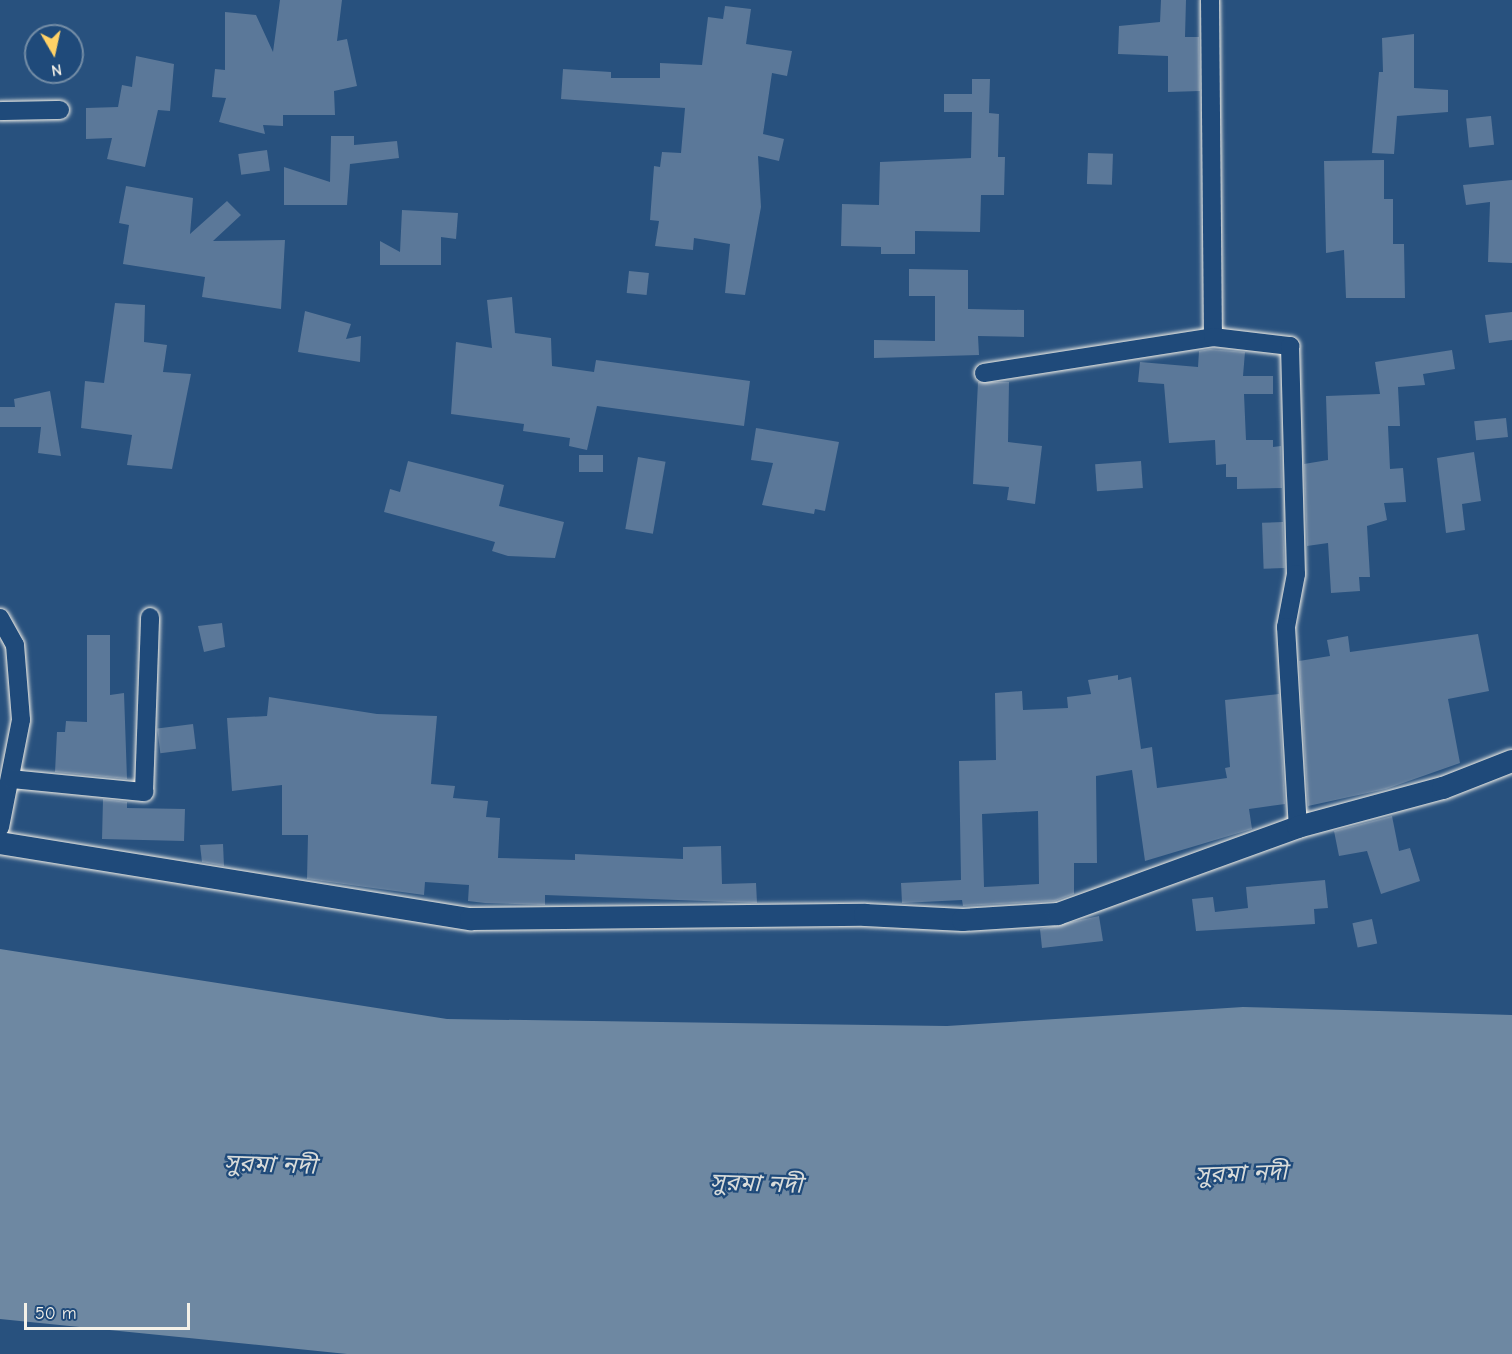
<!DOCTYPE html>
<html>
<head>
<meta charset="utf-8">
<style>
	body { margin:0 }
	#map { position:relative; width:1512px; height:1354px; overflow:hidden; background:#28517e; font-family:"Comic Neue","Noto Sans Bengali",sans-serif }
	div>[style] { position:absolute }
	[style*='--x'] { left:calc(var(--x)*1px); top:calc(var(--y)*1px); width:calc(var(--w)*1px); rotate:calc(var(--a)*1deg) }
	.water>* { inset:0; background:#6e88a2 }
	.building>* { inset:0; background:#5b7899; transform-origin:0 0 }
	.roads { filter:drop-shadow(0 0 2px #f4f1e8) drop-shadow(0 0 2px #f4f1e8) }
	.minor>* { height:18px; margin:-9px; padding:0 9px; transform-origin:9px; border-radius:9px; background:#1f4a7a }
	.tertiary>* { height:22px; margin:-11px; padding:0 11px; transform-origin:11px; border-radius:11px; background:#1f4a7a }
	span { translate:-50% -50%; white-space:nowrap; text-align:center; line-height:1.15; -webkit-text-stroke:4.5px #1f4a7a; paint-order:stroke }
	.water-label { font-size:24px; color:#d9dcda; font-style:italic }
	.north { position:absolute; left:24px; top:24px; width:60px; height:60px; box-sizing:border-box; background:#1f4a7a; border:2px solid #748da6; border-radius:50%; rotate:171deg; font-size:16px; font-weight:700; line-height:24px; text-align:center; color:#f4f1e8 }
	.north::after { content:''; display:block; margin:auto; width:21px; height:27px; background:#ffd166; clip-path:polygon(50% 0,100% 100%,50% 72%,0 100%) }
	.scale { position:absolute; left:24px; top:1303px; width:166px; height:27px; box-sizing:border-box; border:3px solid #f4f1e8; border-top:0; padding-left:8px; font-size:18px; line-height:21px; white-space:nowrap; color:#f4f1e8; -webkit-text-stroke:4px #1f4a7a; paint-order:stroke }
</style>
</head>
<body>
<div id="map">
	<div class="water">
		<i style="clip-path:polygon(0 949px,447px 1019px,947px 1026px,1243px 1007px,1512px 1015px,1512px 1354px,347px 1354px,0 1319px)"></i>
	</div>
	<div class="building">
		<i style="clip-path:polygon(280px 0,342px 0,337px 41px,347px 39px,357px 86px,334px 91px,335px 115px,283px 115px,283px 126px,263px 125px,265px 134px,219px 122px,226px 98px,212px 97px,215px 69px,225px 70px,225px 12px,256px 15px,273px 52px)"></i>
		<i style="clip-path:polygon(1161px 0,1186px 0,1185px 37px,1199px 37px,1200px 91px,1168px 92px,1168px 56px,1118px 54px,1119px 26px,1160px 22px)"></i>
		<i style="clip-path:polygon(725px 6px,751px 9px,746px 44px,792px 51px,787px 76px,772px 73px,763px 134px,784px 139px,779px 161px,758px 156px,761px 207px,745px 295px,725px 293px,730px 244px,694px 238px,693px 250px,655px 246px,659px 221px,650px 220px,654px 166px,660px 167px,662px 152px,681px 153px,685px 108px,561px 99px,563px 69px,611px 72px,611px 78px,660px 78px,660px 63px,702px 65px,708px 17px,723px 19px)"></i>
		<i style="clip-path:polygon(1414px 34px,1414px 88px,1448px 90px,1448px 112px,1397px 116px,1394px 154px,1372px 153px,1379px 72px,1383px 72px,1382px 38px)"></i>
		<i style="clip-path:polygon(136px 56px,174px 64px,170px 111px,158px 110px,145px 167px,107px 159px,112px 138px,86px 139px,86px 108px,118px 107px,122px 85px,132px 87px)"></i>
		<i style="clip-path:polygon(972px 79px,990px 79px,989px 113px,999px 114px,998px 157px,1005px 157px,1004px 195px,981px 195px,980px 232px,915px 231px,915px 254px,881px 254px,881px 247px,841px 246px,842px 204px,879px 205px,880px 162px,971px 158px,972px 112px,944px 112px,944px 94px,972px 94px)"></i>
		<i style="left:1491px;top:116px;width:29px;height:25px;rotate:84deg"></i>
		<i style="clip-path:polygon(331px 136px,354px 136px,354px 145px,397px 141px,399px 158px,350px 164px,347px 205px,284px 205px,284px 167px,330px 182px)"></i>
		<i style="left:267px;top:150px;width:21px;height:29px;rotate:82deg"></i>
		<i style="left:1088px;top:153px;width:25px;height:31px;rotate:2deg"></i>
		<i style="clip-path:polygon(1384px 160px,1384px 199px,1393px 199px,1393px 244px,1404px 244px,1405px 298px,1346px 298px,1344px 250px,1326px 253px,1324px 161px)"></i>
		<i style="clip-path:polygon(1512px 180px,1512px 263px,1488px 262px,1490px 202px,1466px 205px,1463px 185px)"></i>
		<i style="clip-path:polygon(126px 186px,193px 198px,190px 234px,227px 201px,241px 215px,213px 241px,285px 240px,281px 309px,202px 297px,205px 277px,123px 264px,129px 225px,119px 223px)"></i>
		<i style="clip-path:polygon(402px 210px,458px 213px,456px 239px,441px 237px,441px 265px,380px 265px,380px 241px,400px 252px)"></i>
		<i style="clip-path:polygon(909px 269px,968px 270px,968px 309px,1024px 310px,1024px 337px,978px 336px,979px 355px,874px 358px,874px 340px,935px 341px,935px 296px,909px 296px)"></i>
		<i style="left:629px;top:271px;width:20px;height:22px;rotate:6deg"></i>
		<i style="clip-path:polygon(512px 297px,515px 333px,551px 338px,552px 366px,594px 372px,596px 360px,750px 381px,744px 426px,597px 406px,587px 450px,569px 446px,570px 438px,523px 431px,524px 424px,451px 414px,456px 342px,492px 348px,487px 300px)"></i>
		<i style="clip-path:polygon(115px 303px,145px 305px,144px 342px,167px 345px,163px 372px,191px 374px,172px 469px,127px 465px,132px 435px,81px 428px,85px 381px,104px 383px)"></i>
		<i style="clip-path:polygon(305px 311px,351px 324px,346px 339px,361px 336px,360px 362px,298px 352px)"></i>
		<i style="clip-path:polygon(1512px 312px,1512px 340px,1489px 343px,1485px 315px)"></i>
		<i style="clip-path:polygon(1210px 349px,1245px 352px,1243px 376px,1273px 376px,1273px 394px,1244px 394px,1246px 440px,1273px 440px,1273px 447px,1281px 446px,1282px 488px,1237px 489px,1237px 477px,1226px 477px,1226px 464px,1216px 465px,1215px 440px,1169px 443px,1164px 384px,1138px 382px,1140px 362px,1198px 367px,1199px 351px)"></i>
		<i style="clip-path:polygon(1452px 350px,1455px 369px,1423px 374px,1425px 385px,1398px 387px,1400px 426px,1388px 426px,1390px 469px,1403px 468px,1406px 502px,1384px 503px,1387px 520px,1367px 526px,1370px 577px,1359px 577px,1360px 591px,1331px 593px,1328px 543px,1307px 546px,1304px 464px,1328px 460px,1326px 396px,1380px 394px,1375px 362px)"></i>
		<i style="clip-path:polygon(978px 382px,1009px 382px,1008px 442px,1042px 446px,1035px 504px,1007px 500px,1009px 487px,973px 484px)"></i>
		<i style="clip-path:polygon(45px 392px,50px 391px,61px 456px,38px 453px,41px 427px,0 427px,0 407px,15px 407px,14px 399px)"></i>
		<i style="left:1506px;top:418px;width:19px;height:32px;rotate:84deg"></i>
		<i style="clip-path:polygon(756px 428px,839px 442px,825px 511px,815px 509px,814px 514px,762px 505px,773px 463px,751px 460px)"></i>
		<i style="clip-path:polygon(1474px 452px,1481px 501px,1462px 504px,1465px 530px,1446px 533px,1437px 458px)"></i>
		<i style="left:579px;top:455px;width:24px;height:17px"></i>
		<i style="left:638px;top:457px;width:28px;height:73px;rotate:10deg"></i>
		<i style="clip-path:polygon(408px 461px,504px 485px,499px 506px,564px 522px,555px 558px,508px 556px,492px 551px,495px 542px,384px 512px,390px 489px,400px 492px)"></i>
		<i style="left:1141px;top:461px;width:27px;height:46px;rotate:86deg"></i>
		<i style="left:1283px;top:522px;width:46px;height:21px;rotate:88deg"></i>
		<i style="clip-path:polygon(222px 623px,225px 647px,204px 652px,198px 626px)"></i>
		<i style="clip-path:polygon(1478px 634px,1489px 691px,1448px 699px,1460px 763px,1386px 789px,1308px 806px,1299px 661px,1330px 656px,1327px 640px,1348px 636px,1350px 652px)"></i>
		<i style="clip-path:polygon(87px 635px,110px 635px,110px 695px,124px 693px,127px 779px,55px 772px,57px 732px,65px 732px,66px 721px,87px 722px)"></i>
		<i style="clip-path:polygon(evenodd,1118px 675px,1118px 680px,1131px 677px,1141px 749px,1152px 747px,1157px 788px,1227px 778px,1225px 768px,1230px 767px,1225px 700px,1279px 694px,1285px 804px,1249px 809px,1252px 829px,1145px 861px,1132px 770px,1096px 776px,1097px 863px,1074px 863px,1074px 894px,1055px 901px,963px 906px,962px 900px,902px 903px,901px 883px,961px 880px,959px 761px,996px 760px,995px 693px,1022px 691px,1023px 710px,1068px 708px,1067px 697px,1091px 694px,1088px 680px,1118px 675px,1038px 811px,1039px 884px,984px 887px,982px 814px,1038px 811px)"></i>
		<i style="clip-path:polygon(269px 697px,377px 714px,437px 716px,431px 784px,455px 786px,453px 798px,488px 801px,486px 817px,500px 818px,498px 858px,575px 860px,575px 854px,683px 859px,683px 847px,721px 846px,722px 884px,756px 883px,757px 903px,545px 895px,545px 905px,485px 903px,468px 901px,469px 885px,425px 882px,424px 895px,307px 879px,308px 835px,282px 835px,282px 785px,232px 791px,227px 718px,267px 716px)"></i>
		<i style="left:193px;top:724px;width:25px;height:36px;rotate:83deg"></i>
		<i style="clip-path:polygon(103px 799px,127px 802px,127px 808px,185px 809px,184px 841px,102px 839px)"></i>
		<i style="clip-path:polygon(1392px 816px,1399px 851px,1410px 848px,1420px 881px,1381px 894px,1367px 851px,1339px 856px,1334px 831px)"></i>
		<i style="clip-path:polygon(223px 844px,224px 866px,202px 862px,200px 845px)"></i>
		<i style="clip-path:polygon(1325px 880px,1328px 908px,1314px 909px,1315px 924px,1196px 931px,1192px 899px,1213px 897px,1215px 912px,1248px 908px,1246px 887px)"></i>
		<i style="clip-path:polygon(1099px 916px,1103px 941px,1042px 948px,1040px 929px)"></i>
		<i style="left:1372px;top:919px;width:25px;height:20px;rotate:78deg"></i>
	</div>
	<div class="roads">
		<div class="minor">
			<i style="--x:1210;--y:0;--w:337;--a:89.5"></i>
			<i style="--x:0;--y:111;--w:60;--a:-1"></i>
			<i style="--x:984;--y:373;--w:232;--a:-8.9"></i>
			<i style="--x:1213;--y:337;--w:78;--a:6.7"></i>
			<i style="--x:1290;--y:346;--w:228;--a:88.5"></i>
			<i style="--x:1296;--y:574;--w:54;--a:100.7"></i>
			<i style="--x:1286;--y:627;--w:200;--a:86.6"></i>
			<i style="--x:0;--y:618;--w:31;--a:61"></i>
			<i style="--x:15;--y:645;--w:75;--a:85.4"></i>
			<i style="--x:21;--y:720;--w:109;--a:101.1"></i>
			<i style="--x:11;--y:779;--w:134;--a:5.6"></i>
			<i style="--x:144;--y:792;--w:175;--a:-88"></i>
		</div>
		<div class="tertiary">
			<i style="--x:0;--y:843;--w:477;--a:9.2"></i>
			<i style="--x:471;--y:919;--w:394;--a:-0.6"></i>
			<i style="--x:865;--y:915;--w:98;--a:2.9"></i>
			<i style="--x:963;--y:920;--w:95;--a:-3.6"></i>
			<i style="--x:1058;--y:914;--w:255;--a:-19.9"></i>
			<i style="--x:1298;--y:827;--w:150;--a:-15.1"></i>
			<i style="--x:1443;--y:788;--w:74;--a:-21.4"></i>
		</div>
	</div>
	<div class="water-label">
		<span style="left:270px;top:1165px;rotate:2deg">সুরমা নদী</span>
		<span style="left:1241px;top:1174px;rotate:-2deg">সুরমা নদী</span>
		<span style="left:756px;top:1184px;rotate:2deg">সুরমা নদী</span>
	</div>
	<div class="north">N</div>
	<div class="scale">50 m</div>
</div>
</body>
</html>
